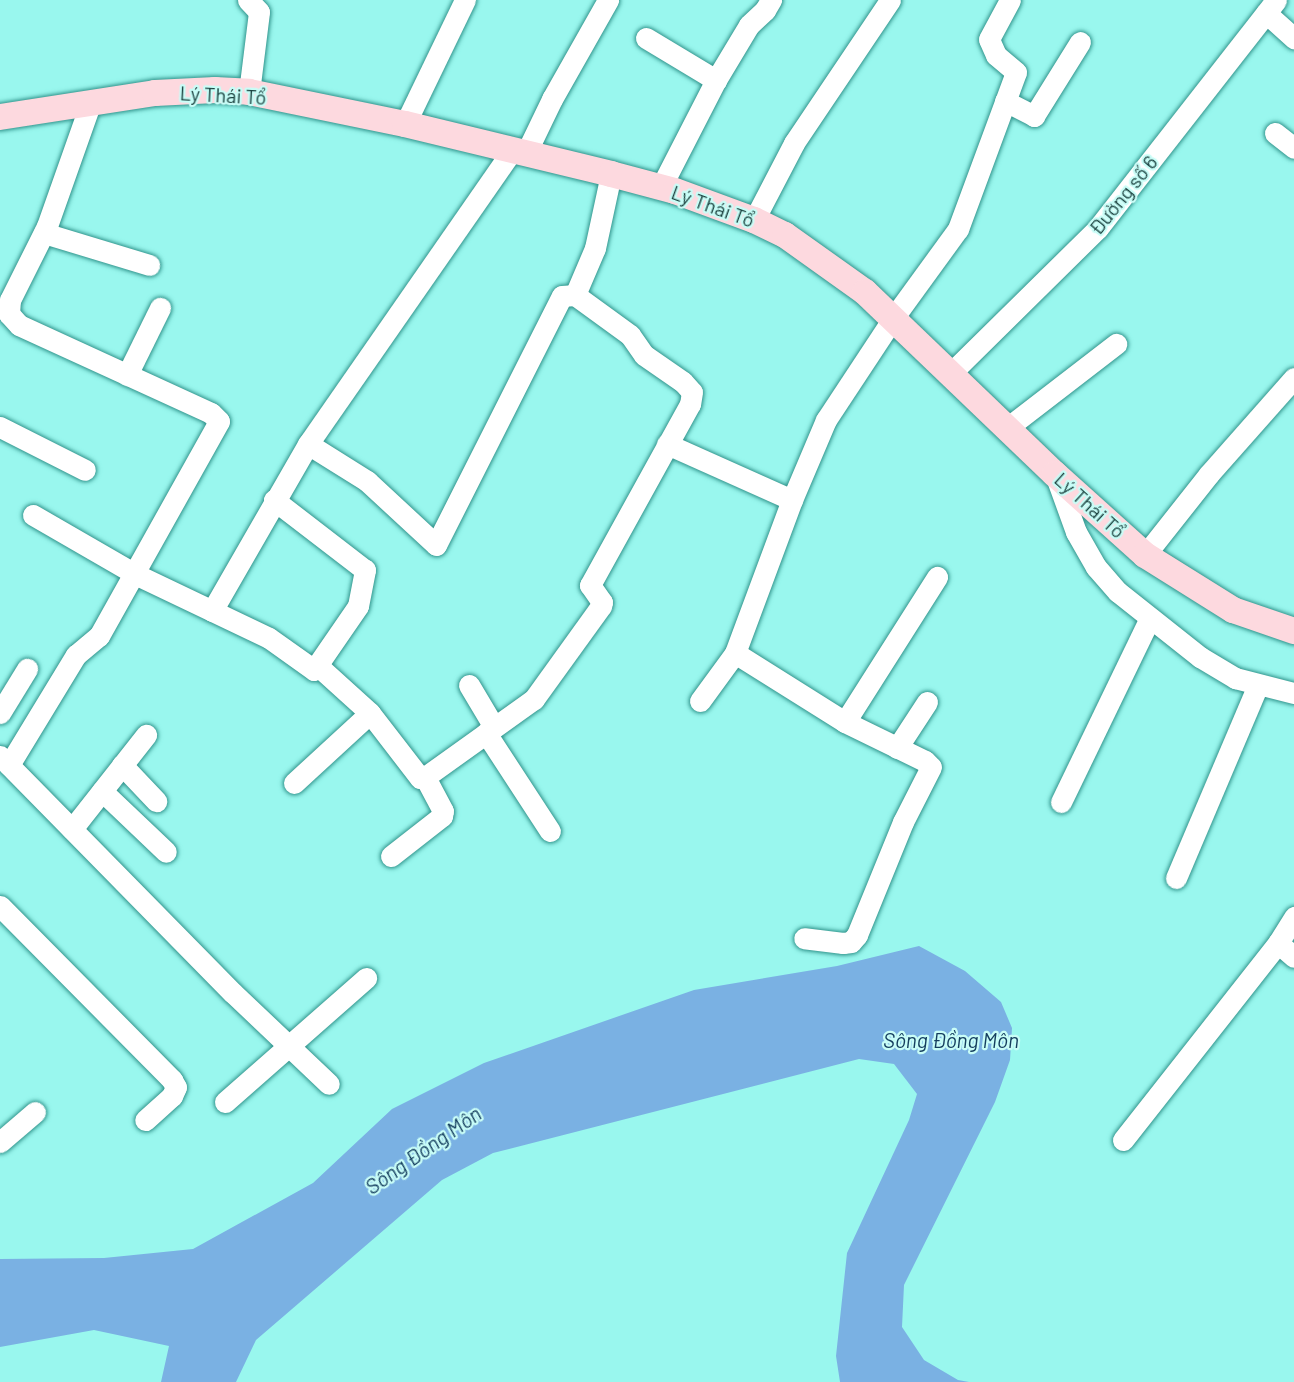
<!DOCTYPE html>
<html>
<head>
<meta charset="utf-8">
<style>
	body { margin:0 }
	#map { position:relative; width:1294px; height:1382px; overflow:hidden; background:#99f7ee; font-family:Barlow,sans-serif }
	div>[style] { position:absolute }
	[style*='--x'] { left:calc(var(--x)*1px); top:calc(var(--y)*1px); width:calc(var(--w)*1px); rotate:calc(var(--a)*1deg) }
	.water>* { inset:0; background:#7ab1e3 }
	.roads { filter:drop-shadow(0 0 2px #31948c) drop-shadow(0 0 2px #31948c) }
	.minor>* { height:21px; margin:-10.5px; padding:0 10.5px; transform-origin:10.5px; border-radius:10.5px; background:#fff }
	.major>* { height:26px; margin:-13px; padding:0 13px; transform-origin:13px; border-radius:13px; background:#fdd9df }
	span { translate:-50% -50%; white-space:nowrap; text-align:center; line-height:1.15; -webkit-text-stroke:4.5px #c8fdf7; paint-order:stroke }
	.street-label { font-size:20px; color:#1c4340 }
	.water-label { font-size:21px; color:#143d5e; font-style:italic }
</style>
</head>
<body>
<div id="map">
	<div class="water">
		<i style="clip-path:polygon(919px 946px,965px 971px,1001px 1002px,1012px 1028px,1010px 1060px,995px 1102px,904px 1285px,902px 1327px,924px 1360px,958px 1380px,969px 1382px,840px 1382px,836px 1356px,847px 1253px,909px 1120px,917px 1094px,894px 1064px,859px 1059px,493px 1153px,442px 1180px,256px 1340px,236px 1382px,161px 1382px,169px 1346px,94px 1330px,0 1347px,0 1259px,104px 1258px,193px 1249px,313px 1183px,392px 1109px,484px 1063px,694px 990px,837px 966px)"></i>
	</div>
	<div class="roads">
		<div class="minor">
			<i style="--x:248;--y:0;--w:16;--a:47"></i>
			<i style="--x:259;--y:12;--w:81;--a:97.1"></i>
			<i style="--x:1266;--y:13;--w:38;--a:42"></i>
			<i style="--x:646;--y:38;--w:82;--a:31"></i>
			<i style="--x:1005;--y:101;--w:33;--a:27"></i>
			<i style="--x:1034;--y:116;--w:87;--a:-58.1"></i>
			<i style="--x:405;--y:124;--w:138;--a:-64.2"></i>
			<i style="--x:1275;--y:133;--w:24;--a:38"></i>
			<i style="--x:526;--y:153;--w:60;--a:-64.3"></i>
			<i style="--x:552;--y:99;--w:114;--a:-60.5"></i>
			<i style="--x:661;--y:187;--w:120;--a:-62.8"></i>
			<i style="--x:716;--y:80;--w:64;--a:-59"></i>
			<i style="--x:749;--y:25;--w:22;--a:-43"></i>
			<i style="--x:765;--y:10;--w:12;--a:-59"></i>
			<i style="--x:754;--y:220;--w:87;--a:-62.5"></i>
			<i style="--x:794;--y:143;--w:172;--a:-56.1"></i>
			<i style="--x:44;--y:233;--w:110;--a:16.9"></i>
			<i style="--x:575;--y:295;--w:51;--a:-66.9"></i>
			<i style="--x:595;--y:248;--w:76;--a:-77.8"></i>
			<i style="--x:951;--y:373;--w:206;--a:-44.6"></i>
			<i style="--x:1098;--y:228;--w:289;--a:-52"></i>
			<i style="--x:127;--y:375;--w:75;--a:-63.8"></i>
			<i style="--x:0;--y:427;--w:95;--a:26.8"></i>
			<i style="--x:1007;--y:428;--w:138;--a:-37.6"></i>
			<i style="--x:308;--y:444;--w:70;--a:32.1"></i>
			<i style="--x:367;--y:481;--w:94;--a:42.8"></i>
			<i style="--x:436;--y:545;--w:279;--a:-63.2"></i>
			<i style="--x:562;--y:296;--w:13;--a:-4"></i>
			<i style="--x:575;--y:295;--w:68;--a:36"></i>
			<i style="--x:630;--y:335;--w:24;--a:55"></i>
			<i style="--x:644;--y:355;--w:47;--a:34.7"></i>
			<i style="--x:683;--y:382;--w:13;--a:48"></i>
			<i style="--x:692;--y:392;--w:12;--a:99"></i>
			<i style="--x:690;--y:404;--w:207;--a:118.9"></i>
			<i style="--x:590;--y:585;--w:21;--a:55"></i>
			<i style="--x:602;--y:602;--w:4;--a:104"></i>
			<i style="--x:601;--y:606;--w:115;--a:125.8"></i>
			<i style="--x:534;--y:699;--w:134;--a:144.4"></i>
			<i style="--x:425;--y:777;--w:5;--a:169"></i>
			<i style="--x:420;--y:778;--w:82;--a:-127.6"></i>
			<i style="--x:370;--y:713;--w:70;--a:-137.9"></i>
			<i style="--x:667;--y:444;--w:137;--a:24.1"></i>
			<i style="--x:1055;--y:474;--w:62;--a:70.1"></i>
			<i style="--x:1076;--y:532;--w:40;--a:60.3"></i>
			<i style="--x:1096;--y:567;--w:33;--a:49"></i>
			<i style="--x:1118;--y:592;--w:105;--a:38.4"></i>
			<i style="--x:1200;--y:657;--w:41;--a:31"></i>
			<i style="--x:1235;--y:678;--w:61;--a:14.3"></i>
			<i style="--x:33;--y:515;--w:118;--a:30"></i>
			<i style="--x:135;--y:574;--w:148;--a:25.5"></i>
			<i style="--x:269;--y:638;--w:55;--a:35.4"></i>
			<i style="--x:314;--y:670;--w:78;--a:-55.5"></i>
			<i style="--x:358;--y:606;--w:37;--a:-79"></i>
			<i style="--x:365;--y:570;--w:115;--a:-142.4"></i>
			<i style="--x:1145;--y:555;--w:103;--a:-51.7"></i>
			<i style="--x:1209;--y:474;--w:128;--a:-48.5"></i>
			<i style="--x:212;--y:611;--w:193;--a:-60.1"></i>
			<i style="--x:308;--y:444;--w:358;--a:-55.2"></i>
			<i style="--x:735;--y:653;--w:130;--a:32.1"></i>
			<i style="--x:845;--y:722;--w:89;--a:26"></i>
			<i style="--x:925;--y:761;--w:8;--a:45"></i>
			<i style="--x:931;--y:767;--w:62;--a:117"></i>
			<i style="--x:903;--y:822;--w:122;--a:112.2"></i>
			<i style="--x:857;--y:935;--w:9;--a:131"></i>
			<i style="--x:851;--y:942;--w:8;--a:173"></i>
			<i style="--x:843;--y:943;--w:39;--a:-173"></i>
			<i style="--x:469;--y:685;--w:49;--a:59.2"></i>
			<i style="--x:700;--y:701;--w:59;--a:-53.9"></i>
			<i style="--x:735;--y:653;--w:163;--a:-69.6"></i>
			<i style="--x:792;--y:500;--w:87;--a:-67"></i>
			<i style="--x:826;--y:420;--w:123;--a:-56.6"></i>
			<i style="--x:894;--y:317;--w:109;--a:-54"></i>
			<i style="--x:958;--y:229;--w:167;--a:-69.7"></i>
			<i style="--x:1016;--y:72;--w:26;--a:-140"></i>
			<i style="--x:996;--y:55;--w:17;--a:-114"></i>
			<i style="--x:989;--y:39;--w:44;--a:-61.7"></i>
			<i style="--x:0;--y:713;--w:52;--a:-58.5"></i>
			<i style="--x:845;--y:722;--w:172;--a:-57.6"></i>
			<i style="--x:486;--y:733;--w:117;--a:56.9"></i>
			<i style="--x:897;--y:748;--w:55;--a:-56.9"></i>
			<i style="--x:0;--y:756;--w:332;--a:45.5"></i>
			<i style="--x:233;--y:993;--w:132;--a:43.5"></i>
			<i style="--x:9;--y:765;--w:129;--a:-58.7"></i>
			<i style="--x:76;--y:655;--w:30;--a:-40"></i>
			<i style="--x:99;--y:636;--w:246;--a:-60.8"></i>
			<i style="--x:219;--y:421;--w:11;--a:-135"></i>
			<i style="--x:211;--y:413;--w:211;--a:-155.4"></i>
			<i style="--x:19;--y:325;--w:15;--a:-132"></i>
			<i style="--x:9;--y:314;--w:14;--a:-86"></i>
			<i style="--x:10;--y:300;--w:83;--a:-63.4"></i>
			<i style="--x:47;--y:226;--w:132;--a:-70.5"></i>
			<i style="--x:122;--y:765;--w:50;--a:46.6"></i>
			<i style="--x:294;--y:783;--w:103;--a:-42.6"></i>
			<i style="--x:102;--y:791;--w:88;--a:43.6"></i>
			<i style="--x:1061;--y:802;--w:204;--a:-64.2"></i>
			<i style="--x:72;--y:829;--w:120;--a:-51.8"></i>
			<i style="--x:391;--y:856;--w:65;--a:-38.1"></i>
			<i style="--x:442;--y:816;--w:5;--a:-79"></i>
			<i style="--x:443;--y:811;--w:38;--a:-118"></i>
			<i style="--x:1176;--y:878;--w:210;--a:-67"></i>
			<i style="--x:0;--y:906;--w:245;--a:45.3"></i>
			<i style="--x:172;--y:1080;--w:8;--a:60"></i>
			<i style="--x:176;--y:1087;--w:10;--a:114"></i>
			<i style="--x:172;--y:1096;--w:36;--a:138"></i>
			<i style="--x:1278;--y:943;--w:21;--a:41"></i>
			<i style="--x:225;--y:1102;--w:188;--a:-41.3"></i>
			<i style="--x:1123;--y:1140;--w:251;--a:-51.8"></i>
			<i style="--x:1278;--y:943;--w:31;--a:-58"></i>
			<i style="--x:0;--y:1142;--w:46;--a:-40.6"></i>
		</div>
		<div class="major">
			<i style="--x:0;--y:117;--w:157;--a:-8.8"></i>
			<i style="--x:155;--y:93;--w:60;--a:-2.9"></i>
			<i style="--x:215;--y:90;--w:34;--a:3"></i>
			<i style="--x:249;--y:92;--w:159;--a:11.6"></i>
			<i style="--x:405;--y:124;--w:212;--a:13.6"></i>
			<i style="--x:611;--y:174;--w:66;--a:14.9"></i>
			<i style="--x:675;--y:191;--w:84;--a:20.2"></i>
			<i style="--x:754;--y:220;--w:34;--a:26"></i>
			<i style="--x:785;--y:235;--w:98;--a:35.5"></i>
			<i style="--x:865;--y:292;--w:263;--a:43.8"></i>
			<i style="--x:1055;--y:474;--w:121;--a:42"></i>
			<i style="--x:1145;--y:555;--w:104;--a:32"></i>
			<i style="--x:1233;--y:610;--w:65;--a:19"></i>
		</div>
	</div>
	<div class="street-label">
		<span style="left:223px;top:95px;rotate:3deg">Lý Thái Tổ</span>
		<span style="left:1123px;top:195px;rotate:-51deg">Đường số 6</span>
		<span style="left:713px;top:206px;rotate:20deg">Lý Thái Tổ</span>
		<span style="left:1090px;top:505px;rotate:42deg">Lý Thái Tổ</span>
	</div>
	<div class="water-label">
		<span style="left:951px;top:1040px">Sông Đồng Môn</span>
		<span style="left:423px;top:1150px;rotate:-35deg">Sông Đồng Môn</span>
	</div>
</div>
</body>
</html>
